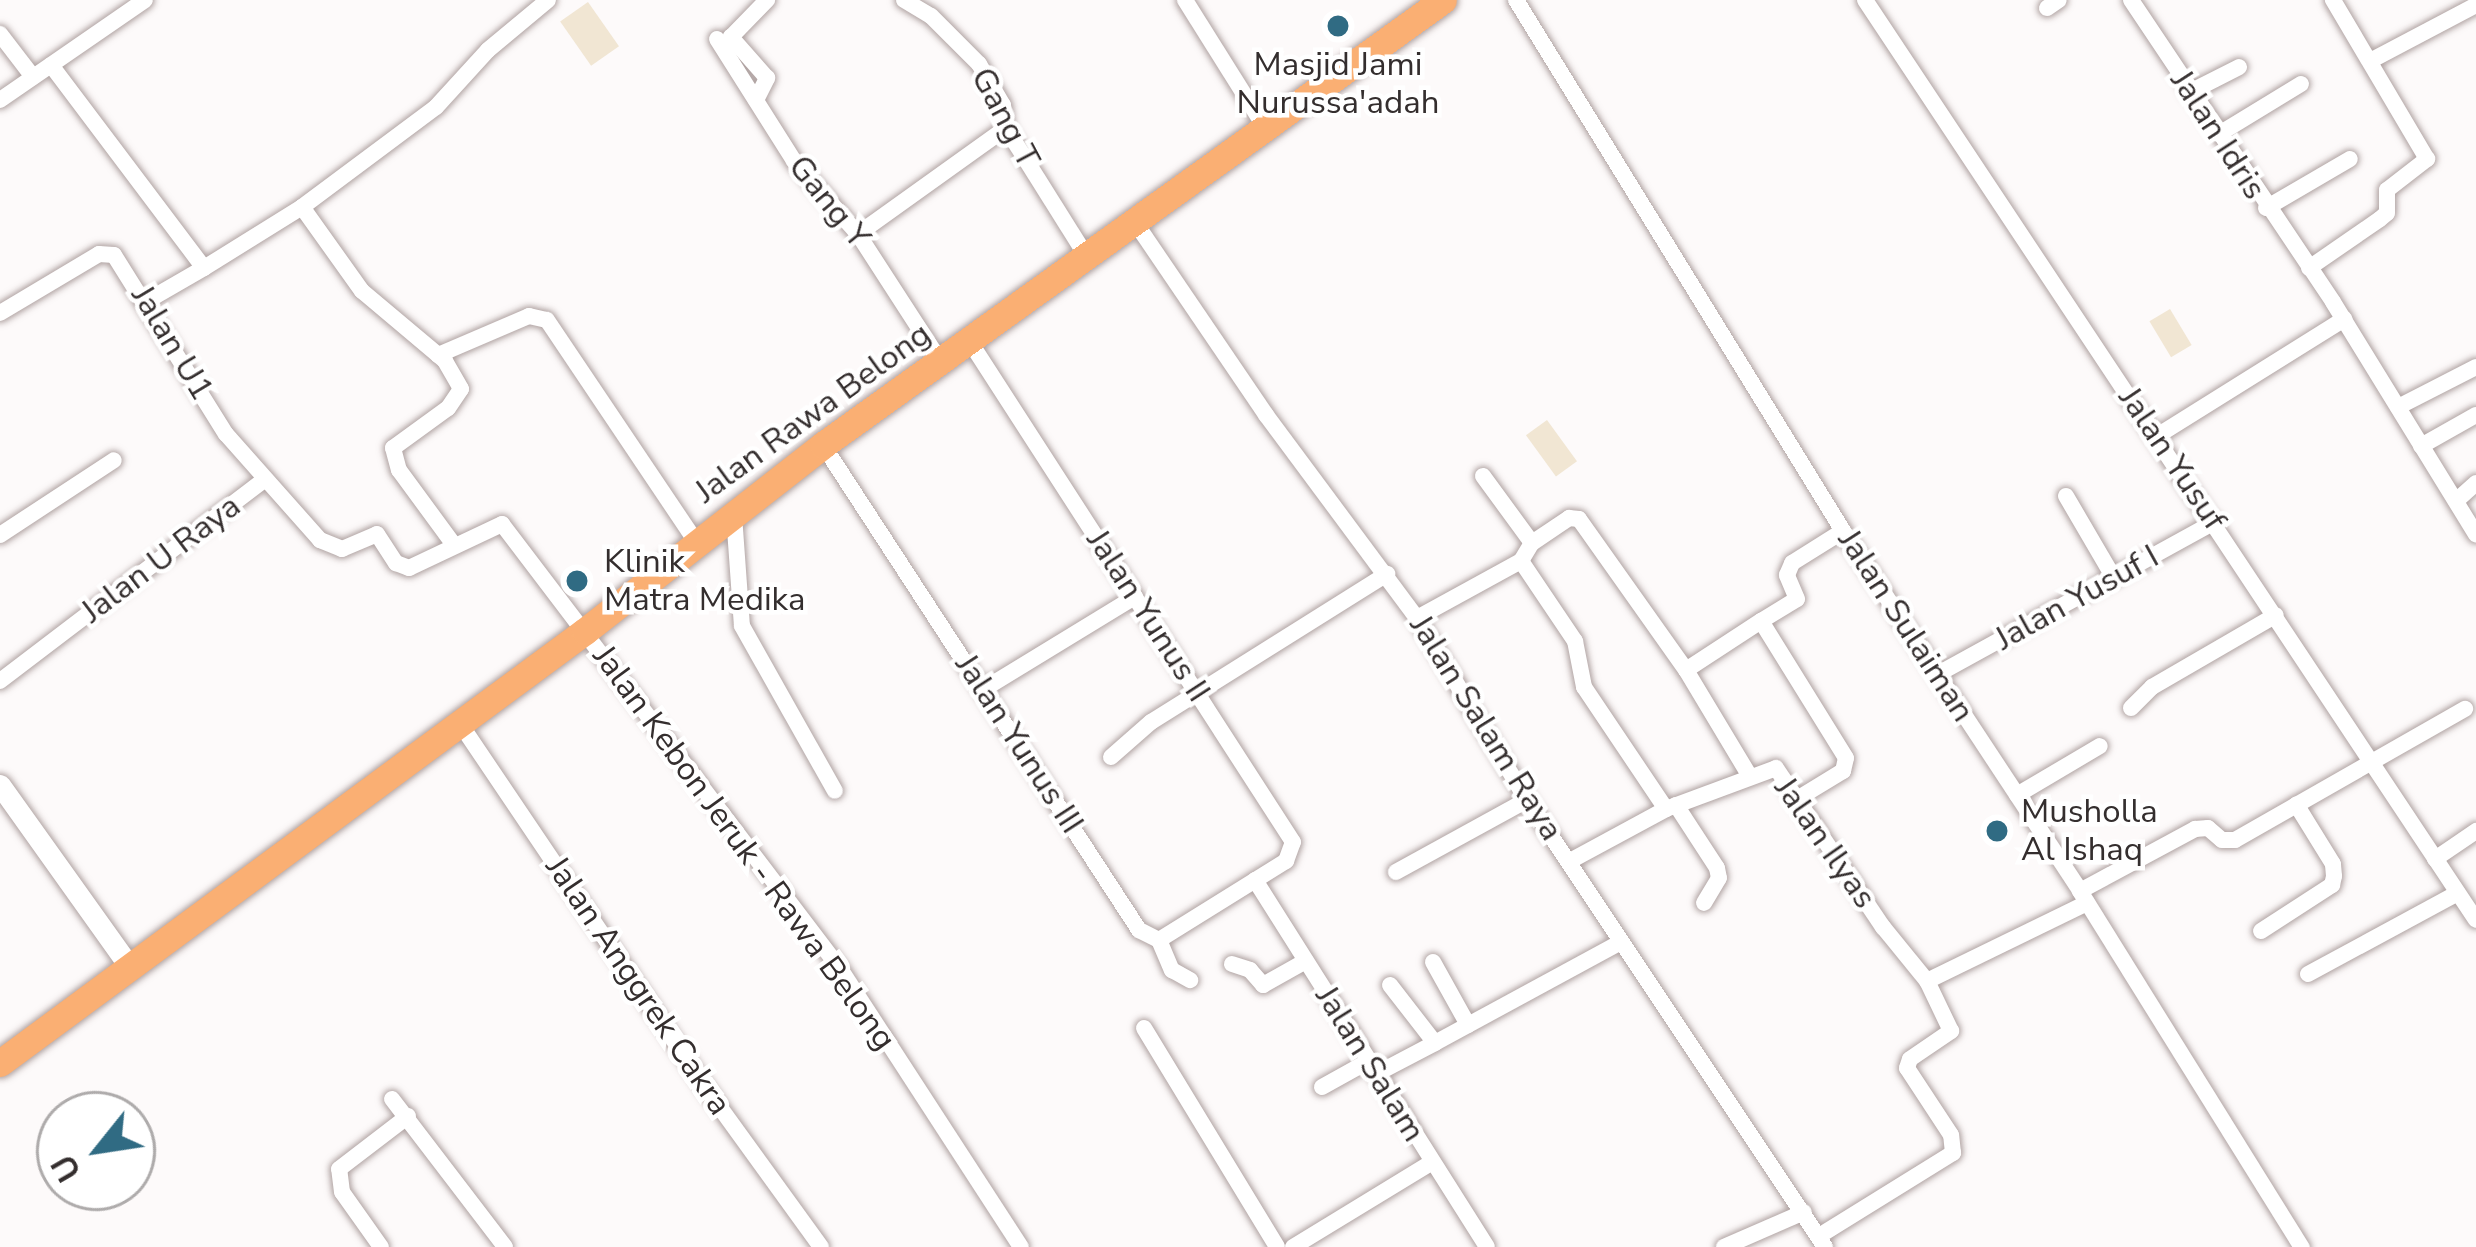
<!DOCTYPE html>
<html>
<head>
<meta charset="utf-8">
<style>
	body { margin:0 }
	#map { position:relative; width:2476px; height:1247px; overflow:hidden; background:#fdfafa; font-family:"Nunito Sans",sans-serif }
	div>[style] { position:absolute }
	[style*='--x'] { left:calc(var(--x)*1px); top:calc(var(--y)*1px); width:calc(var(--w)*1px); rotate:calc(var(--a)*1deg) }
	.green>* { inset:0; background:#f1e6d3; transform-origin:0 0 }
	.roads { filter:drop-shadow(0 0 3px #b0a3a2) drop-shadow(0 0 3px #b0a3a2) }
	.minor>* { height:16px; margin:-8px; padding:0 8px; transform-origin:8px; border-radius:8px; background:#fff }
	.tertiary>* { height:21px; margin:-10.5px; padding:0 10.5px; transform-origin:10.5px; border-radius:10.5px; background:#fff }
	.primary>* { height:27px; margin:-13.5px; padding:0 13.5px; transform-origin:13.5px; border-radius:13.5px; background:#faaf73 }
	.dots>* { width:33px; height:33px; translate:-50% -50%; box-sizing:border-box; border:6px solid #fff; border-radius:50% }
	span { translate:-50% -50%; white-space:nowrap; text-align:center; line-height:1.15; -webkit-text-stroke:9px #fff; paint-order:stroke }
	.poi-label { font-size:33px; color:#342e2e }
	.left { translate:0 -50%; text-align:left }
	.street-label { font-size:33px; color:#342e2e }
	.north { position:absolute; left:36px; top:1091px; width:120px; height:120px; box-sizing:border-box; background:#fff; border:3px solid #aeabab; border-radius:50%; rotate:240deg; font-size:33px; font-weight:700; line-height:48px; text-align:center; color:#342e2e }
	.north::after { content:''; display:block; margin:auto; width:42px; height:54px; background:#306b83; clip-path:polygon(50% 0,100% 100%,50% 72%,0 100%) }
</style>
</head>
<body>
<div id="map">
	<div class="green">
		<i style="left:588px;top:2px;width:54px;height:34px;rotate:55deg"></i>
		<i style="left:2170px;top:309px;width:42px;height:24px;rotate:59deg"></i>
		<i style="left:1547px;top:420px;width:51px;height:26px;rotate:54deg"></i>
	</div>
	<div class="roads">
		<div class="minor">
			<i style="--x:904;--y:0;--w:31;--a:31"></i>
			<i style="--x:931;--y:16;--w:68;--a:45"></i>
			<i style="--x:979;--y:64;--w:48;--a:59.7"></i>
			<i style="--x:1003;--y:105;--w:23;--a:83"></i>
			<i style="--x:1006;--y:128;--w:149;--a:57.9"></i>
			<i style="--x:1185;--y:0;--w:149;--a:57.9"></i>
			<i style="--x:1516;--y:0;--w:624;--a:58.37"></i>
			<i style="--x:1843;--y:531;--w:431;--a:56.6"></i>
			<i style="--x:2080;--y:891;--w:420;--a:58.1"></i>
			<i style="--x:1865;--y:0;--w:1104;--a:56.41"></i>
			<i style="--x:2131;--y:0;--w:363;--a:56.2"></i>
			<i style="--x:2333;--y:302;--w:273;--a:58.4"></i>
			<i style="--x:2047;--y:8;--w:14;--a:-34"></i>
			<i style="--x:0;--y:34;--w:54;--a:52.5"></i>
			<i style="--x:717;--y:39;--w:144;--a:57.7"></i>
			<i style="--x:794;--y:161;--w:97;--a:48.8"></i>
			<i style="--x:858;--y:234;--w:155;--a:57.1"></i>
			<i style="--x:2370;--y:61;--w:120;--a:-27.8"></i>
			<i style="--x:51;--y:65;--w:254;--a:53"></i>
			<i style="--x:204;--y:268;--w:115;--a:-31.9"></i>
			<i style="--x:302;--y:207;--w:167;--a:-36.7"></i>
			<i style="--x:436;--y:107;--w:77;--a:-47.6"></i>
			<i style="--x:488;--y:50;--w:78;--a:-39.8"></i>
			<i style="--x:2190;--y:92;--w:55;--a:-27"></i>
			<i style="--x:0;--y:100;--w:176;--a:-34.6"></i>
			<i style="--x:756;--y:100;--w:25;--a:-63"></i>
			<i style="--x:767;--y:78;--w:55;--a:-131.3"></i>
			<i style="--x:731;--y:37;--w:52;--a:-45.8"></i>
			<i style="--x:2219;--y:134;--w:96;--a:-31.4"></i>
			<i style="--x:302;--y:207;--w:103;--a:54.5"></i>
			<i style="--x:362;--y:291;--w:109;--a:40.1"></i>
			<i style="--x:445;--y:361;--w:32;--a:60"></i>
			<i style="--x:461;--y:389;--w:23;--a:124"></i>
			<i style="--x:448;--y:408;--w:68;--a:144"></i>
			<i style="--x:393;--y:448;--w:23;--a:75"></i>
			<i style="--x:399;--y:470;--w:93;--a:53.7"></i>
			<i style="--x:2266;--y:208;--w:97;--a:-30.3"></i>
			<i style="--x:1133;--y:219;--w:237;--a:55.8"></i>
			<i style="--x:1266;--y:415;--w:253;--a:53.4"></i>
			<i style="--x:1417;--y:618;--w:213;--a:58.9"></i>
			<i style="--x:1527;--y:800;--w:537;--a:56.31"></i>
			<i style="--x:858;--y:234;--w:182;--a:-35.6"></i>
			<i style="--x:2309;--y:268;--w:86;--a:-34.6"></i>
			<i style="--x:2380;--y:219;--w:9;--a:-41"></i>
			<i style="--x:2387;--y:213;--w:23;--a:-90"></i>
			<i style="--x:2387;--y:190;--w:51;--a:-37.8"></i>
			<i style="--x:2427;--y:159;--w:185;--a:-120.6"></i>
			<i style="--x:145;--y:302;--w:68;--a:-30"></i>
			<i style="--x:0;--y:313;--w:115;--a:-30.8"></i>
			<i style="--x:99;--y:254;--w:15;--a:4"></i>
			<i style="--x:114;--y:255;--w:211;--a:58"></i>
			<i style="--x:226;--y:434;--w:142;--a:48.4"></i>
			<i style="--x:320;--y:540;--w:24;--a:22"></i>
			<i style="--x:342;--y:549;--w:38;--a:-23"></i>
			<i style="--x:377;--y:534;--w:35;--a:57"></i>
			<i style="--x:396;--y:563;--w:14;--a:21"></i>
			<i style="--x:409;--y:568;--w:103;--a:-25.3"></i>
			<i style="--x:502;--y:524;--w:560;--a:52.76"></i>
			<i style="--x:841;--y:970;--w:330;--a:57"></i>
			<i style="--x:438;--y:355;--w:99;--a:-23.2"></i>
			<i style="--x:529;--y:316;--w:18;--a:13"></i>
			<i style="--x:547;--y:320;--w:267;--a:56.1"></i>
			<i style="--x:2398;--y:407;--w:88;--a:-27.1"></i>
			<i style="--x:2157;--y:436;--w:221;--a:-32"></i>
			<i style="--x:823;--y:445;--w:579;--a:56.91"></i>
			<i style="--x:1139;--y:930;--w:22;--a:27"></i>
			<i style="--x:1159;--y:940;--w:150;--a:-31.9"></i>
			<i style="--x:1286;--y:861;--w:20;--a:-70"></i>
			<i style="--x:1293;--y:842;--w:595;--a:-122.86"></i>
			<i style="--x:2421;--y:446;--w:63;--a:-29.4"></i>
			<i style="--x:1483;--y:476;--w:83;--a:53.8"></i>
			<i style="--x:2066;--y:496;--w:95;--a:59.7"></i>
			<i style="--x:2456;--y:501;--w:27;--a:-42"></i>
			<i style="--x:734;--y:515;--w:111;--a:85.9"></i>
			<i style="--x:742;--y:626;--w:189;--a:60.6"></i>
			<i style="--x:0;--y:535;--w:136;--a:-33.3"></i>
			<i style="--x:1521;--y:561;--w:97;--a:56"></i>
			<i style="--x:1575;--y:641;--w:47;--a:78.9"></i>
			<i style="--x:1584;--y:687;--w:147;--a:56.1"></i>
			<i style="--x:1417;--y:618;--w:119;--a:-28.7"></i>
			<i style="--x:1521;--y:561;--w:21;--a:-59"></i>
			<i style="--x:1532;--y:543;--w:45;--a:-34"></i>
			<i style="--x:1569;--y:518;--w:10;--a:6"></i>
			<i style="--x:1579;--y:519;--w:185;--a:54.7"></i>
			<i style="--x:1686;--y:670;--w:122;--a:59"></i>
			<i style="--x:1686;--y:670;--w:90;--a:-33.2"></i>
			<i style="--x:1938;--y:674;--w:316;--a:-28.8"></i>
			<i style="--x:0;--y:681;--w:332;--a:-37.3"></i>
			<i style="--x:984;--y:689;--w:177;--a:-31.4"></i>
			<i style="--x:2131;--y:708;--w:30;--a:-45"></i>
			<i style="--x:2152;--y:687;--w:143;--a:-30.1"></i>
			<i style="--x:459;--y:722;--w:437;--a:56"></i>
			<i style="--x:703;--y:1084;--w:201;--a:54.1"></i>
			<i style="--x:1111;--y:757;--w:53;--a:-41.2"></i>
			<i style="--x:1151;--y:722;--w:279;--a:-32.1"></i>
			<i style="--x:2017;--y:795;--w:96;--a:-30.6"></i>
			<i style="--x:1797;--y:799;--w:54;--a:-31.3"></i>
			<i style="--x:1843;--y:771;--w:13;--a:-77"></i>
			<i style="--x:1846;--y:758;--w:161;--a:-121.8"></i>
			<i style="--x:1761;--y:621;--w:42;--a:-31.4"></i>
			<i style="--x:1797;--y:599;--w:26;--a:-113"></i>
			<i style="--x:1787;--y:575;--w:13;--a:-67"></i>
			<i style="--x:1792;--y:563;--w:60;--a:-32.1"></i>
			<i style="--x:1676;--y:805;--w:75;--a:56.9"></i>
			<i style="--x:1717;--y:868;--w:10;--a:79"></i>
			<i style="--x:1719;--y:878;--w:29;--a:121"></i>
			<i style="--x:2435;--y:859;--w:50;--a:-34.3"></i>
			<i style="--x:1570;--y:861;--w:109;--a:-28.4"></i>
			<i style="--x:1666;--y:809;--w:117;--a:-20.4"></i>
			<i style="--x:1776;--y:768;--w:192;--a:56.1"></i>
			<i style="--x:1883;--y:927;--w:70;--a:50.8"></i>
			<i style="--x:1396;--y:872;--w:149;--a:-28.8"></i>
			<i style="--x:1255;--y:880;--w:434;--a:57.7"></i>
			<i style="--x:2080;--y:891;--w:131;--a:-28.3"></i>
			<i style="--x:2195;--y:829;--w:13;--a:-4"></i>
			<i style="--x:2208;--y:828;--w:18;--a:41"></i>
			<i style="--x:2222;--y:840;--w:13;--a:0"></i>
			<i style="--x:2235;--y:840;--w:265;--a:-29.7"></i>
			<i style="--x:2261;--y:931;--w:85;--a:-32.9"></i>
			<i style="--x:2332;--y:885;--w:9;--a:-77"></i>
			<i style="--x:2334;--y:876;--w:12;--a:-95"></i>
			<i style="--x:2333;--y:864;--w:70;--a:-121.7"></i>
			<i style="--x:1159;--y:940;--w:33;--a:67"></i>
			<i style="--x:1172;--y:970;--w:21;--a:29"></i>
			<i style="--x:1433;--y:962;--w:72;--a:60.9"></i>
			<i style="--x:1232;--y:964;--w:19;--a:18"></i>
			<i style="--x:1250;--y:970;--w:20;--a:49"></i>
			<i style="--x:1263;--y:985;--w:49;--a:-29.2"></i>
			<i style="--x:2308;--y:974;--w:170;--a:-28.4"></i>
			<i style="--x:1390;--y:985;--w:73;--a:52.2"></i>
			<i style="--x:1435;--y:1043;--w:212;--a:-28.5"></i>
			<i style="--x:1144;--y:1028;--w:256;--a:58.7"></i>
			<i style="--x:1376;--y:1074;--w:67;--a:-27.7"></i>
			<i style="--x:1322;--y:1087;--w:54;--a:-29"></i>
			<i style="--x:392;--y:1099;--w:186;--a:52.6"></i>
			<i style="--x:1819;--y:1236;--w:158;--a:-31.8"></i>
			<i style="--x:1953;--y:1153;--w:18;--a:-96"></i>
			<i style="--x:1951;--y:1135;--w:80;--a:-123.3"></i>
			<i style="--x:1907;--y:1068;--w:9;--a:-72"></i>
			<i style="--x:1910;--y:1059;--w:50;--a:-34.3"></i>
			<i style="--x:1951;--y:1031;--w:55;--a:-115.6"></i>
			<i style="--x:1927;--y:981;--w:178;--a:-26"></i>
			<i style="--x:381;--y:1247;--w:67;--a:-125.3"></i>
			<i style="--x:342;--y:1192;--w:23;--a:-97"></i>
			<i style="--x:339;--y:1169;--w:87;--a:-37.5"></i>
			<i style="--x:1293;--y:1247;--w:163;--a:-31.4"></i>
			<i style="--x:1724;--y:1247;--w:87;--a:-23.6"></i>
		</div>
		<div class="tertiary">
			<i style="--x:0;--y:785;--w:224;--a:54.5"></i>
		</div>
		<div class="primary">
			<i style="--x:0;--y:1063;--w:727;--a:-36.44"></i>
			<i style="--x:585;--y:631;--w:302;--a:-38"></i>
			<i style="--x:823;--y:445;--w:763;--a:-35.67"></i>
		</div>
	</div>
	<div class="dots">
		<i style="left:1338px;top:26px;background:#306b83"></i>
		<i style="left:577px;top:581px;background:#306b83"></i>
		<i style="left:1997px;top:831px;background:#306b83"></i>
	</div>
	<div class="poi-label">
		<span style="left:1338px;top:84px">Masjid Jami<br>Nurussa'adah</span>
		<span class="left" style="left:604px;top:581px">Klinik<br>Matra Medika</span>
		<span class="left" style="left:2021px;top:831px">Musholla<br>Al Ishaq</span>
	</div>
	<div class="street-label">
		<span style="left:1005px;top:118px;rotate:62deg">Gang T</span>
		<span style="left:2218px;top:135px;rotate:57deg">Jalan Idris</span>
		<span style="left:829px;top:202px;rotate:51deg">Gang Y</span>
		<span style="left:172px;top:343px;rotate:59deg">Jalan U1</span>
		<span style="left:813px;top:413px;rotate:-36deg">Jalan Rawa Belong</span>
		<span style="left:2172px;top:459px;rotate:56deg">Jalan Yusuf</span>
		<span style="left:161px;top:559px;rotate:-37deg">Jalan U Raya</span>
		<span style="left:2077px;top:598px;rotate:-29deg">Jalan Yusuf I</span>
		<span style="left:1148px;top:616px;rotate:57deg">Jalan Yunus II</span>
		<span style="left:1906px;top:626px;rotate:57deg">Jalan Sulaiman</span>
		<span style="left:1486px;top:728px;rotate:58deg">Jalan Salam Raya</span>
		<span style="left:1019px;top:744px;rotate:57deg">Jalan Yunus III</span>
		<span style="left:1825px;top:843px;rotate:55deg">Jalan Ilyas</span>
		<span style="left:744px;top:848px;rotate:54deg">Jalan Kebon Jeruk - Rawa Belong</span>
		<span style="left:638px;top:986px;rotate:56deg">Jalan Anggrek Cakra</span>
		<span style="left:1370px;top:1064px;rotate:58deg">Jalan Salam</span>
	</div>
	<div class="north">U</div>
</div>
</body>
</html>
